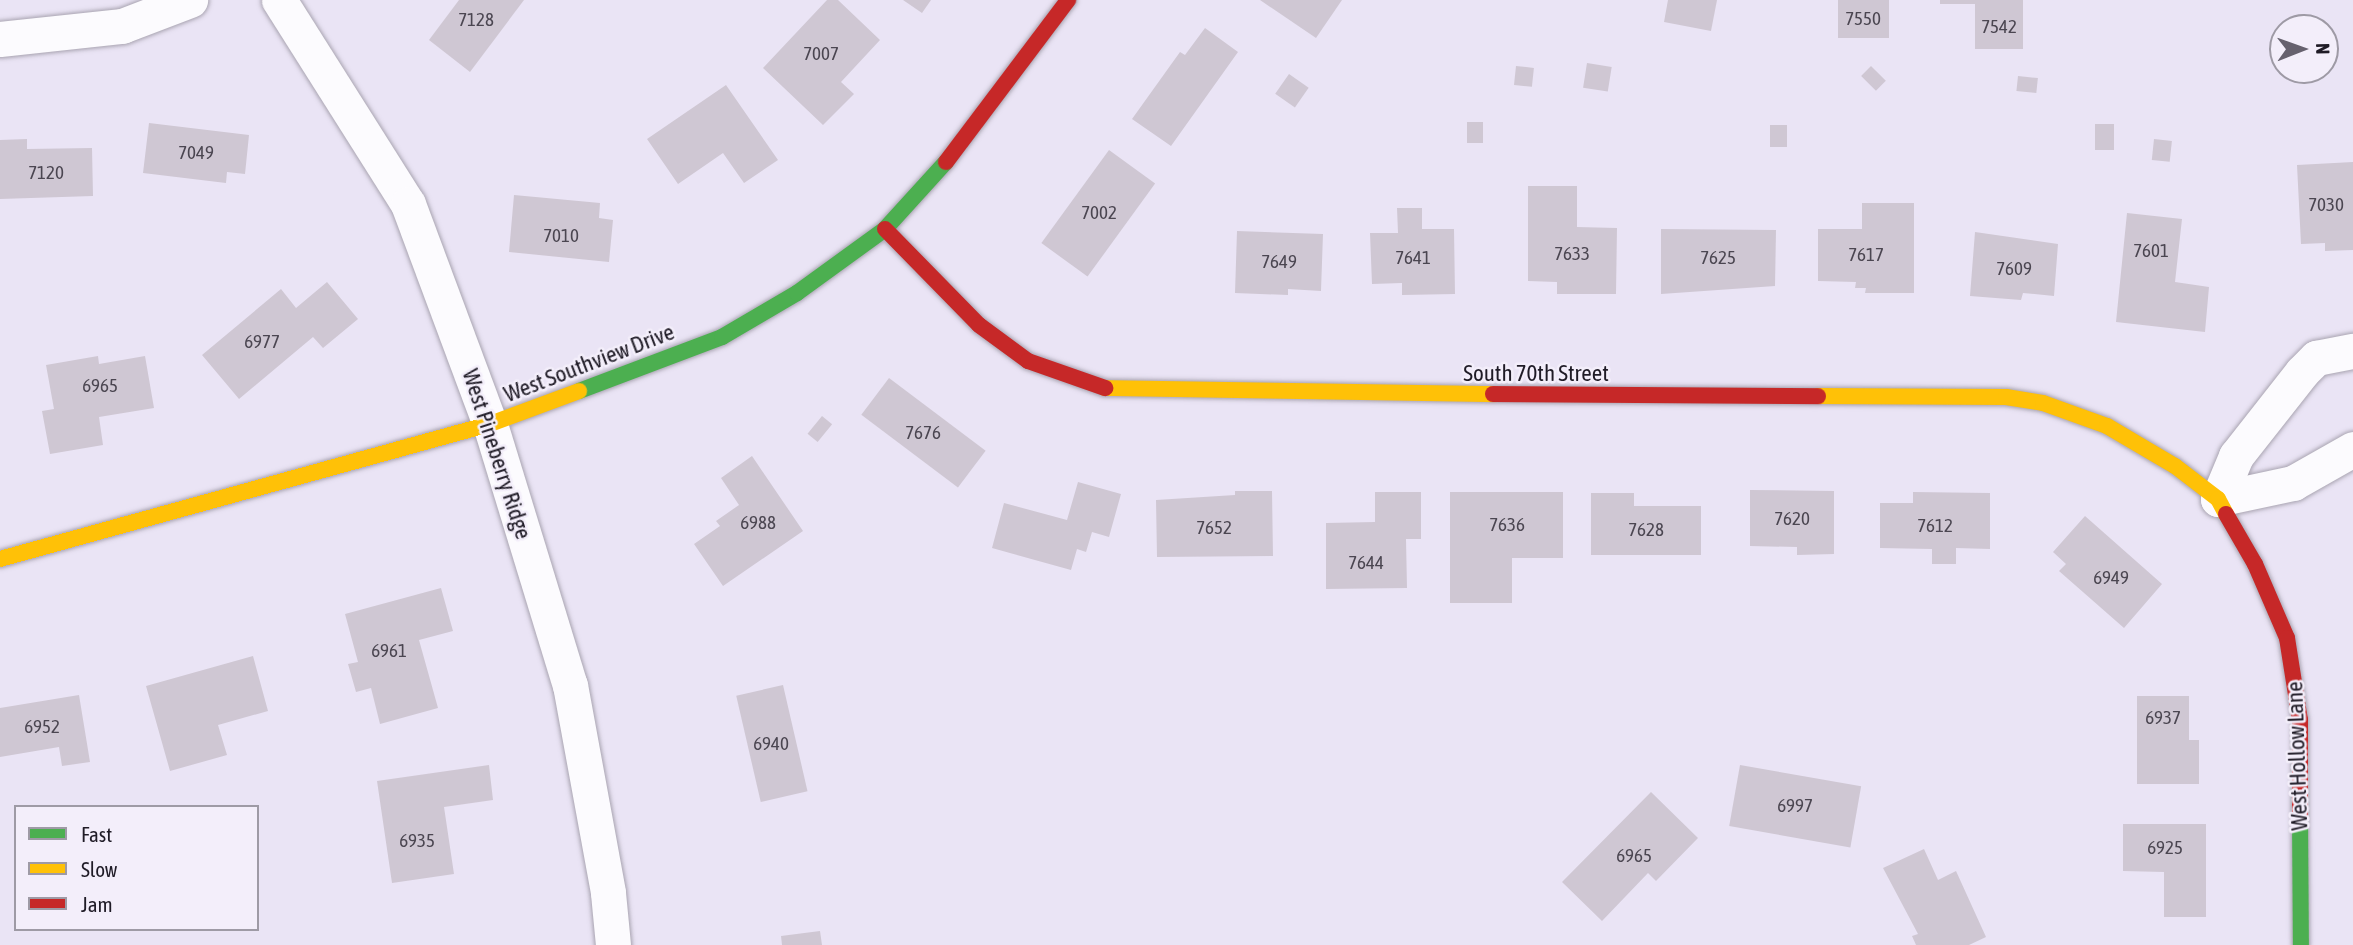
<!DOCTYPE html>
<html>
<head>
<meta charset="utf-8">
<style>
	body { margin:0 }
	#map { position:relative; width:2353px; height:945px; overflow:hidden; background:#eae4f5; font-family:"Asap Condensed",sans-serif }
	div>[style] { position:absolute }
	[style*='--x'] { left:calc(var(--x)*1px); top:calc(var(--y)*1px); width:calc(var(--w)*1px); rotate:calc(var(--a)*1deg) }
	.building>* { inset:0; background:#cfc7d3; transform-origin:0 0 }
	.roads { filter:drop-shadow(0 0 2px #a9a4b1) drop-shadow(0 0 2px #a9a4b1) }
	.street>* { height:35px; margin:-17.5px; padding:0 17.5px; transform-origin:17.5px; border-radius:17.5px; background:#fcfbfe }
	.fast>* { height:16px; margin:-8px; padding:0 8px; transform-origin:8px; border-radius:8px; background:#4caf50 }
	.slow>* { height:16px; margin:-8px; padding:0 8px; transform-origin:8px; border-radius:8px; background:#ffc107 }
	.jam>* { height:16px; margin:-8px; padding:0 8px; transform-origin:8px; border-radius:8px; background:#c62828 }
	span { translate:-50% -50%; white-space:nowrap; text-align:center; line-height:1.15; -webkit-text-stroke:5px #f3eefa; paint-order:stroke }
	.number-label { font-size:19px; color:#4b4651 }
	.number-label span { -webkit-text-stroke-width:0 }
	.street-label { font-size:23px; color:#1f1b26 }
	.legend { position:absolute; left:14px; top:805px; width:245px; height:126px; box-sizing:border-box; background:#f3eefa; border:2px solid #9e9aa5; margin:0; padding:9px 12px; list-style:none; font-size:21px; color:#1f1b26 }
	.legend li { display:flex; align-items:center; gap:14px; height:35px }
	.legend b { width:35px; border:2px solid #9e9aa5 }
	.north { position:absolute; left:2269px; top:14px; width:70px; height:70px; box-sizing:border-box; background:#f3eefa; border:2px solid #9e9aa5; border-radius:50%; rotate:89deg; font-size:19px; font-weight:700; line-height:28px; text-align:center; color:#1f1b26 }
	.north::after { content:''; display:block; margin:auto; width:24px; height:32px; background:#66616e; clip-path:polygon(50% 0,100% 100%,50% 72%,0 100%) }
</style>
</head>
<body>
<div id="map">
	<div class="building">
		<i style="clip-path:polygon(459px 0,524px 0,470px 72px,429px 40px)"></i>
		<i style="clip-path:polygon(827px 0,838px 0,880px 40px,841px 82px,854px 94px,823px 125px,763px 68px)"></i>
		<i style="clip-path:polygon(903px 0,931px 0,922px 13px)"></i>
		<i style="clip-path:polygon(1260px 0,1342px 0,1316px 38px)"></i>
		<i style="clip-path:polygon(1668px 0,1717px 0,1711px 31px,1664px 22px)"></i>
		<i style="left:1838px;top:0;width:51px;height:38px"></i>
		<i style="clip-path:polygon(1940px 0,2023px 0,2023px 49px,1975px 49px,1975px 4px,1940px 4px)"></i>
		<i style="clip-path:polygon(1205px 28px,1238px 52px,1171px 146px,1132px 119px,1180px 52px,1185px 55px)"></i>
		<i style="left:1587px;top:63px;width:25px;height:25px;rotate:9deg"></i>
		<i style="left:1516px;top:66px;width:18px;height:19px;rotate:6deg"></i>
		<i style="left:1871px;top:66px;width:21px;height:14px;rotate:45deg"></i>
		<i style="left:1289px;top:74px;width:24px;height:24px;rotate:35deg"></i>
		<i style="left:2018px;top:76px;width:20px;height:15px;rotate:6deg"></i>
		<i style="clip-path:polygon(726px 85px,778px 160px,744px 183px,723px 153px,678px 184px,647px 139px)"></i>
		<i style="left:1467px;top:122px;width:16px;height:21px"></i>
		<i style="clip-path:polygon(149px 123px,249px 135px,245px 174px,227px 172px,226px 183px,143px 173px)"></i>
		<i style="left:2095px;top:124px;width:19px;height:26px"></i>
		<i style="left:1770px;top:125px;width:17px;height:22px"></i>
		<i style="clip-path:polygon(27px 139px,27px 149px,92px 148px,93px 196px,0 199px,0 140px)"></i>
		<i style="left:2154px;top:139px;width:18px;height:21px;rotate:6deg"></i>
		<i style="left:1109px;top:150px;width:57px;height:115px;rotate:36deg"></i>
		<i style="clip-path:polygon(2353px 162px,2353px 250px,2325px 251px,2325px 243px,2301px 244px,2297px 165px)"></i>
		<i style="clip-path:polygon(1528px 186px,1577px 186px,1577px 227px,1617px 228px,1616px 294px,1557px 294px,1557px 282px,1528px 281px)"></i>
		<i style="clip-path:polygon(514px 195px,600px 203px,599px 218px,613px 220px,609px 262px,509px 252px)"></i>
		<i style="clip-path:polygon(1862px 203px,1914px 203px,1914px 293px,1865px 293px,1866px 288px,1855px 288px,1856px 282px,1818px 281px,1818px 229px,1862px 229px)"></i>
		<i style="clip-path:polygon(1397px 208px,1422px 208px,1422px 229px,1454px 229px,1455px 294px,1402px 295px,1402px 283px,1372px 284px,1370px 233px,1398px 233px)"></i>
		<i style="clip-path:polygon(2127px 213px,2182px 219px,2175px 282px,2209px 287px,2205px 332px,2116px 322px)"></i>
		<i style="clip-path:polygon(1661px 229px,1776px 230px,1775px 286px,1661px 294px)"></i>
		<i style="clip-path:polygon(1237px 231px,1323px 234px,1321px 291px,1288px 289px,1288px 295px,1235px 293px)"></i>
		<i style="clip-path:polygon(1975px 232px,2058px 244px,2054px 296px,2023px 293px,2021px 300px,1970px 296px)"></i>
		<i style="clip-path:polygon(327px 282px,358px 319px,323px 348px,313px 337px,239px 399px,202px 355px,281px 289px,296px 308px)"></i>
		<i style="clip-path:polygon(98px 356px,99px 364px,145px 356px,154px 408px,99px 417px,103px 445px,50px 454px,42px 411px,54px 409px,46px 365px)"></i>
		<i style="left:889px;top:378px;width:121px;height:46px;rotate:37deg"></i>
		<i style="left:822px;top:416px;width:13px;height:23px;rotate:39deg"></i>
		<i style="clip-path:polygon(752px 456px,803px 531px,723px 586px,694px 544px,720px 526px,716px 521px,739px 505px,721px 478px)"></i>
		<i style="clip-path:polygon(1078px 482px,1121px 494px,1109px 537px,1092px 532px,1086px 552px,1077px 549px,1071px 570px,992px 548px,1004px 503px,1067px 520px)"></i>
		<i style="clip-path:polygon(1750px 490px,1834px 491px,1834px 554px,1797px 555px,1797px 547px,1750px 546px)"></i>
		<i style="clip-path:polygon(1235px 491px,1272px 491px,1273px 556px,1157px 557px,1156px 500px,1235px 495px)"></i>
		<i style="clip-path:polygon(1375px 492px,1421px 492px,1421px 539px,1406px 539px,1407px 588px,1326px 589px,1326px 523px,1375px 522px)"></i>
		<i style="clip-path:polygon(1450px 492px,1563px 492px,1563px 558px,1512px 558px,1512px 603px,1450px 603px)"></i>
		<i style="clip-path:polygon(1913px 492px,1990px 493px,1990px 549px,1956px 548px,1956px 564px,1932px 564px,1932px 549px,1880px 548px,1880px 503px,1913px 503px)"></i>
		<i style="clip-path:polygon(1591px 493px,1634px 493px,1634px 506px,1701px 506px,1701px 555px,1591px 555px)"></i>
		<i style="clip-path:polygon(2085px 516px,2162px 584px,2124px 628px,2059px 571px,2066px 564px,2053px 552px)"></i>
		<i style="clip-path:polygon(441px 588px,453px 631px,419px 640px,438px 708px,380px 724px,371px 688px,356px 692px,348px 664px,358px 662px,345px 614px)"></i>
		<i style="clip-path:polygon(253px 656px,268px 711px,218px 725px,227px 755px,170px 771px,146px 686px)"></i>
		<i style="left:783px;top:685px;width:109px;height:48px;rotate:77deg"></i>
		<i style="clip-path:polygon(79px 695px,90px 762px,62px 766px,59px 747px,0 757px,0 708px)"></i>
		<i style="clip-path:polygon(2137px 696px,2189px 696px,2189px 740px,2199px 740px,2199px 784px,2137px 784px)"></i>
		<i style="clip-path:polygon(489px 765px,493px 800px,444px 807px,454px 874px,392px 883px,377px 781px)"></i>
		<i style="left:1740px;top:765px;width:123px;height:62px;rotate:10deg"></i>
		<i style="clip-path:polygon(1651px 792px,1698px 838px,1656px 881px,1648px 873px,1602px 921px,1562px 882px)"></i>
		<i style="clip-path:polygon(2123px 824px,2206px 824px,2206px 917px,2164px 917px,2164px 872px,2123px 871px)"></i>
		<i style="clip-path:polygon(1924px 849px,1938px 880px,1956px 871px,1986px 937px,1969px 945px,1916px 945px,1912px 936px,1918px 934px,1883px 868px)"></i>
		<i style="clip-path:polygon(820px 931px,822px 945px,782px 945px,781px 936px)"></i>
	</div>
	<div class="roads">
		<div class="street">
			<i style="--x:279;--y:0;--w:241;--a:57.7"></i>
			<i style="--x:408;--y:204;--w:235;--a:69.6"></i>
			<i style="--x:490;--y:424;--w:273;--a:73"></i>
			<i style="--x:570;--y:685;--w:211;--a:79.6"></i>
			<i style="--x:608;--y:893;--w:52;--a:84.5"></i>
			<i style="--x:0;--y:39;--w:123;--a:-6.1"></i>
			<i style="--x:122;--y:26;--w:73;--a:-20.9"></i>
			<i style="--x:2218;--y:499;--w:47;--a:-67.3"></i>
			<i style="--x:2236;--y:456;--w:107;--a:-51.8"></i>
			<i style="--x:2302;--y:372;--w:20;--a:-45"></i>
			<i style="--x:2316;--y:358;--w:38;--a:-11"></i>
			<i style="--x:2218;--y:499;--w:77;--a:-12"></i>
			<i style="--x:2293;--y:483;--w:69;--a:-29.5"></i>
		</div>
		<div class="fast">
			<i style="--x:579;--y:391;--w:153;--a:-20.7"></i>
			<i style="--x:722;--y:337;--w:87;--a:-30.4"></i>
			<i style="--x:797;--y:293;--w:109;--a:-36"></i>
			<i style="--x:885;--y:229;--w:91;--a:-47.7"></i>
			<i style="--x:2300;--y:817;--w:128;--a:89.6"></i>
		</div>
		<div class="slow">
			<i style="--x:1105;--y:388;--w:388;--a:0.9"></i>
			<i style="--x:1818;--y:396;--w:188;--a:0.3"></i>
			<i style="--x:2006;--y:397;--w:37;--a:9"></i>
			<i style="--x:2043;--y:403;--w:68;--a:19.8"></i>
			<i style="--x:2107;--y:426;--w:79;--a:30.5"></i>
			<i style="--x:2175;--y:466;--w:54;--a:37.5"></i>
			<i style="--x:2218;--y:499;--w:17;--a:62"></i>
			<i style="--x:0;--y:559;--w:508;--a:-15.4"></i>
			<i style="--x:490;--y:424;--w:95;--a:-20.3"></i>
		</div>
		<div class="jam">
			<i style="--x:946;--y:162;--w:203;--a:-53"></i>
			<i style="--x:885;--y:229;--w:134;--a:45.6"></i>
			<i style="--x:979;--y:325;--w:61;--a:36.3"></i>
			<i style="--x:1028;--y:361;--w:82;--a:19.3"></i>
			<i style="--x:1493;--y:394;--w:325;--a:0.4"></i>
			<i style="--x:2226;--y:514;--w:58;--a:59.9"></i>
			<i style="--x:2255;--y:564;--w:81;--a:66.6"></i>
			<i style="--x:2287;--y:638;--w:83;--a:81"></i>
			<i style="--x:2300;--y:720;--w:97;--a:90"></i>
		</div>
	</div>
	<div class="number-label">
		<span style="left:1863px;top:19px">7550</span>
		<span style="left:476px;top:20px">7128</span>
		<span style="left:1999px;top:27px">7542</span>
		<span style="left:821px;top:54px">7007</span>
		<span style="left:196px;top:153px">7049</span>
		<span style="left:46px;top:173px">7120</span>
		<span style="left:2326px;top:205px">7030</span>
		<span style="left:1099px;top:213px">7002</span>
		<span style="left:561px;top:236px">7010</span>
		<span style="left:2151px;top:251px">7601</span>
		<span style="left:1572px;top:254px">7633</span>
		<span style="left:1866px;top:255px">7617</span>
		<span style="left:1413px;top:258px">7641</span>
		<span style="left:1718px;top:258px">7625</span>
		<span style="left:1279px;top:262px">7649</span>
		<span style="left:2014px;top:269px">7609</span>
		<span style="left:262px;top:342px">6977</span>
		<span style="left:100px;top:386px">6965</span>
		<span style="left:923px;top:433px">7676</span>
		<span style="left:1792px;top:519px">7620</span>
		<span style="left:758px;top:523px">6988</span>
		<span style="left:1507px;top:525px">7636</span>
		<span style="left:1935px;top:526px">7612</span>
		<span style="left:1214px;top:528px">7652</span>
		<span style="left:1646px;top:530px">7628</span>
		<span style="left:1366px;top:563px">7644</span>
		<span style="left:2111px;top:578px">6949</span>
		<span style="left:389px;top:651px">6961</span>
		<span style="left:2163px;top:718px">6937</span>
		<span style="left:42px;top:727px">6952</span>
		<span style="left:771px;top:744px">6940</span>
		<span style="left:1795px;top:806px">6997</span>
		<span style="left:417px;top:841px">6935</span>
		<span style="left:2165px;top:848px">6925</span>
		<span style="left:1634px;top:856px">6965</span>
	</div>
	<div class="street-label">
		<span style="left:589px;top:363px;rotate:-21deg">West Southview Drive</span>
		<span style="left:1536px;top:373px">South 70th Street</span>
		<span style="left:497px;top:454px;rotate:72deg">West Pineberry Ridge</span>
		<span style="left:2297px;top:756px;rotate:-92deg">West Hollow Lane</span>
	</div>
	<ul class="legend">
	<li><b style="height:9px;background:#4caf50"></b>Fast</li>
	<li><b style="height:9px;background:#ffc107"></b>Slow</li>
	<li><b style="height:9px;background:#c62828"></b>Jam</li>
	</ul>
	<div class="north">N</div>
</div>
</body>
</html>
